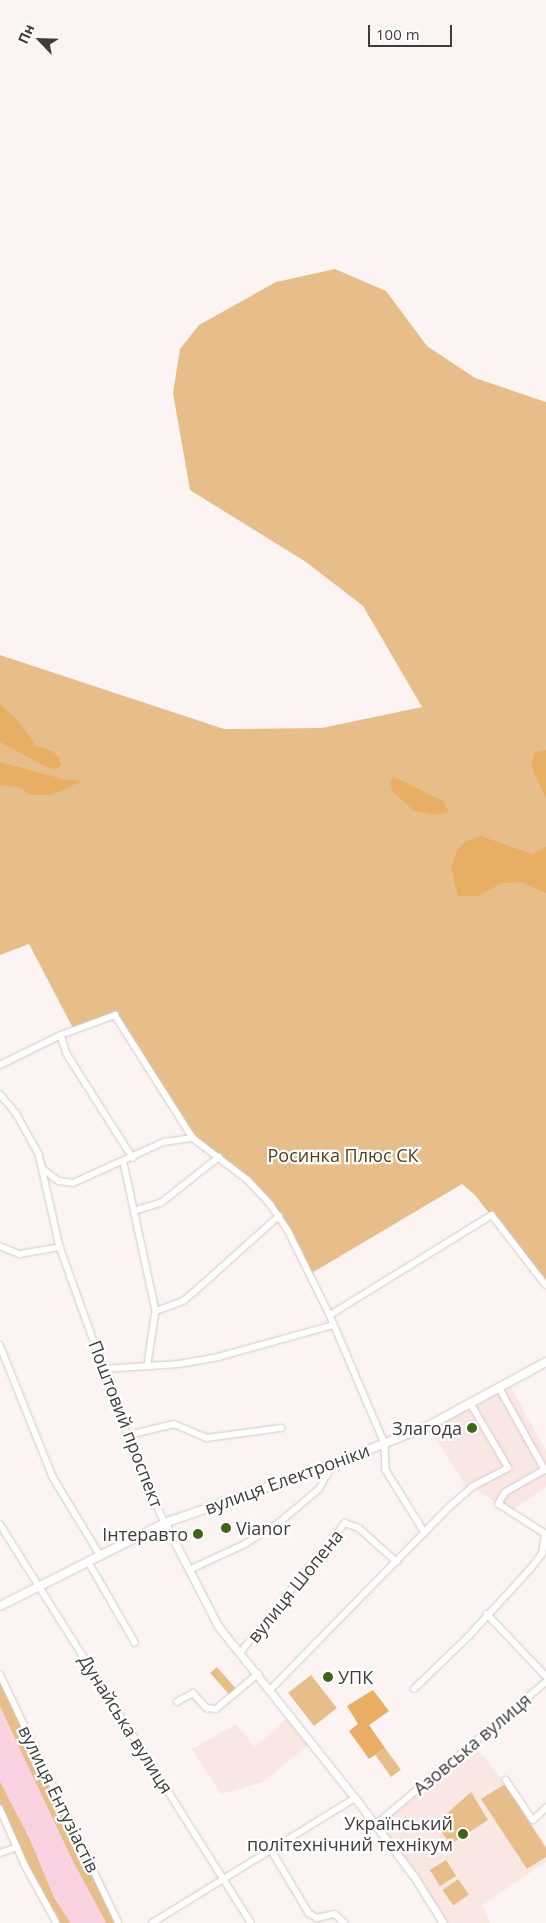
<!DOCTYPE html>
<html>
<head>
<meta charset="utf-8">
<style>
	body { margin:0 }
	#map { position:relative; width:546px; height:1923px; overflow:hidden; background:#fcf4f2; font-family:"Open Sans",sans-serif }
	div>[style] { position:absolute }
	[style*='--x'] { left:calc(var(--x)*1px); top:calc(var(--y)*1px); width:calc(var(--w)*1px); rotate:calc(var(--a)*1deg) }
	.built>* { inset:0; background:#f8e7e3 }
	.green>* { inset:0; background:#e7be8a; transform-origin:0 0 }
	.forest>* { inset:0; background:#e8ae63 }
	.water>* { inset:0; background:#f8d2e0 }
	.roads { filter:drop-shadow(0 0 1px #d2cac8) drop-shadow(0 0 1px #d2cac8) }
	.minor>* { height:5.5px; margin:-2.75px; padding:0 2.75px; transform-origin:2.75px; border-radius:2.75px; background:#fff }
	.tertiary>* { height:7px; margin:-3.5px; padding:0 3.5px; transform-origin:3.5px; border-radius:3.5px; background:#fff }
	.secondary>* { height:8px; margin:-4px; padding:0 4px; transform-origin:4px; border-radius:4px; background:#fff }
	.dots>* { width:14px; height:14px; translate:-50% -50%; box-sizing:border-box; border:2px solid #fff; border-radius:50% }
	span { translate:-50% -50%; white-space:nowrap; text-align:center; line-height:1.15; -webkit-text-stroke:4.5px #fff; paint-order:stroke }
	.park-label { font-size:18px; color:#553d1d }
	.street-label { font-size:18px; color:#3e3b3b }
	.poi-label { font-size:18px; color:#3e3b3b }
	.right { translate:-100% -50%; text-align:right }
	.left { translate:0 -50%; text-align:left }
	.north { position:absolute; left:15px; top:15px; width:50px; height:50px; -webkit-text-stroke:4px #fff; paint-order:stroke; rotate:294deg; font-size:14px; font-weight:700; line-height:20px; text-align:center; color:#3e3b3b }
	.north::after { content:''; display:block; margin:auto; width:18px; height:22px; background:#3e3b3b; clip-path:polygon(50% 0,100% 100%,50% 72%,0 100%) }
	.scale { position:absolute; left:368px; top:25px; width:84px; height:22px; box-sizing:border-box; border:2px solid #3e3b3b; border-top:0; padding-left:6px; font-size:15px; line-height:18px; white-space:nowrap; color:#3e3b3b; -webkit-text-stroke:4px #fff; paint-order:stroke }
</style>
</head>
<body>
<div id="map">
	<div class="built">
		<i style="clip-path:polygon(508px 1382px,546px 1451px,546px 1487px,510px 1512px,472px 1487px,468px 1490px,428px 1426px)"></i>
		<i style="clip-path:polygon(287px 1718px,308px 1745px,263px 1782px,221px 1794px,192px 1749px,236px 1724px,255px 1747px)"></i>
		<i style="clip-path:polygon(472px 1743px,506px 1784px,546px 1846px,546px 1862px,482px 1905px,490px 1923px,447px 1923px,416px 1873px,378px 1823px)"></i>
	</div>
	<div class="green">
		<i style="clip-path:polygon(335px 269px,386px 291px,427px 346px,475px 378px,546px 402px,546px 1285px,474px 1194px,462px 1184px,310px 1274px,288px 1230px,258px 1190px,193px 1138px,115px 1015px,74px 1030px,29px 944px,0 955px,0 655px,224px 729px,322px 728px,422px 707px,363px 606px,306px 562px,190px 490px,173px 393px,180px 349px,199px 325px,276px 282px)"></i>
		<i style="left:217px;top:1667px;width:29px;height:9px;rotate:49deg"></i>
		<i style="clip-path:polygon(0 1674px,119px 1923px,106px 1923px,72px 1860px,0 1707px)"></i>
		<i style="left:311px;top:1675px;width:42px;height:29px;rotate:52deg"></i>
		<i style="left:385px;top:1748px;width:27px;height:12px;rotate:54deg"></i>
		<i style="clip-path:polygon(0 1781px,30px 1839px,54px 1897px,71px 1923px,57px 1923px,0 1808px)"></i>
		<i style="clip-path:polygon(505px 1784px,546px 1848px,546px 1857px,527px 1869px,481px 1799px)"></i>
		<i style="clip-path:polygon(471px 1792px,488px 1820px,451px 1844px,435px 1824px)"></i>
		<i style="left:446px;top:1860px;width:19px;height:19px;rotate:58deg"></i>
		<i style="left:458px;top:1879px;width:19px;height:19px;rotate:55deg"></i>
	</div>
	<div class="forest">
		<i style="clip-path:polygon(0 704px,17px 719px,36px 746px,52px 751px,59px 757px,61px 765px,57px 769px,48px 768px,0 742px)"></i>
		<i style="clip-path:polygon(546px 750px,546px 799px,531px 765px,535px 752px)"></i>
		<i style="clip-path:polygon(0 762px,62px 779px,82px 781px,52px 795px,31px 795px,19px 787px,0 785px)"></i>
		<i style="clip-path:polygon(394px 777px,443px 801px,449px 812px,434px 815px,414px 811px,392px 791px,390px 780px)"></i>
		<i style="clip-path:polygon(481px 836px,532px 854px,546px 847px,546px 893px,521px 882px,502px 883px,478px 896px,458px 896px,451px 868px,457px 850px,465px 842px)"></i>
		<i style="clip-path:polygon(373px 1690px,389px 1711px,369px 1725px,385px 1748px,369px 1759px,349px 1731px,358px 1724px,347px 1706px)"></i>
	</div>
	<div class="water">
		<i style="clip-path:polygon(0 1707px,72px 1860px,106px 1923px,71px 1923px,54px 1897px,30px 1839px,0 1781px)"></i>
	</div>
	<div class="roads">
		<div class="minor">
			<i style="--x:61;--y:1035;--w:20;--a:72"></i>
			<i style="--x:67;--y:1054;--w:123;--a:57.6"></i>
			<i style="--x:0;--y:1065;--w:68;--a:-26.2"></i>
			<i style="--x:61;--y:1035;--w:58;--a:-20.3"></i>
			<i style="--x:115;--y:1015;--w:146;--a:57.6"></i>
			<i style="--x:0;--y:1094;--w:25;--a:50"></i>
			<i style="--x:16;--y:1113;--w:47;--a:60.7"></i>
			<i style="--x:39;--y:1154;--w:95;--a:77.3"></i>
			<i style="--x:60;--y:1247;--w:224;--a:70.2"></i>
			<i style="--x:136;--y:1458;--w:71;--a:66"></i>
			<i style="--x:124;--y:1163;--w:151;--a:77.8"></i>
			<i style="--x:156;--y:1311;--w:54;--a:98.6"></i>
			<i style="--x:43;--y:1169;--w:20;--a:37"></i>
			<i style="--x:59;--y:1181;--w:14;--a:8"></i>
			<i style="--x:73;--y:1183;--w:100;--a:-24.3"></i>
			<i style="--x:164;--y:1142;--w:29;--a:-8"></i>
			<i style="--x:193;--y:1138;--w:69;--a:37.4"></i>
			<i style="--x:248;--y:1180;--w:34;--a:47"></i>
			<i style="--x:271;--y:1205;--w:30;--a:56"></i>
			<i style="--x:288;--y:1230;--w:95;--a:63.7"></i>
			<i style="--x:330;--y:1315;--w:140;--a:66.9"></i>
			<i style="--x:385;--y:1444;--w:26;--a:88"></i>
			<i style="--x:386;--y:1470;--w:74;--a:58.2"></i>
			<i style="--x:134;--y:1211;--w:28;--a:-17"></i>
			<i style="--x:161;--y:1203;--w:74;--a:-38.4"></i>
			<i style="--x:0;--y:1246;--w:22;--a:22"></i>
			<i style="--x:20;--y:1254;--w:41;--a:-9.9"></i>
			<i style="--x:156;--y:1311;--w:29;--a:-20"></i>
			<i style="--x:183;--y:1301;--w:14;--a:-39"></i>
			<i style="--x:194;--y:1292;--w:114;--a:-41.8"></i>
			<i style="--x:330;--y:1315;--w:190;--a:-31.7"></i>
			<i style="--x:492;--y:1215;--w:88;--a:52.4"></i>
			<i style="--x:0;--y:1345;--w:142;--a:68.1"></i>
			<i style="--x:53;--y:1477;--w:91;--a:58.9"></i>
			<i style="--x:104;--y:1369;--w:75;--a:-3.8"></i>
			<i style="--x:179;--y:1364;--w:40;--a:-10"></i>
			<i style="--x:218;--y:1357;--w:119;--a:-15.5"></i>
			<i style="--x:499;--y:1387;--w:95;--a:61"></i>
			<i style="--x:545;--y:1470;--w:46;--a:150.1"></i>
			<i style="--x:505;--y:1493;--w:13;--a:119"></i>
			<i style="--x:499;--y:1504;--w:56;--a:32.6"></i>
			<i style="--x:129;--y:1435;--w:46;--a:-13.7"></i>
			<i style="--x:174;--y:1424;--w:36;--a:23"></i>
			<i style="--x:207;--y:1438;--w:75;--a:-7.7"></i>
			<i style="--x:0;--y:1524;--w:471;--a:57.8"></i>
			<i style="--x:88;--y:1561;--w:94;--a:59.9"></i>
			<i style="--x:189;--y:1570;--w:62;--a:-24.9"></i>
			<i style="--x:245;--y:1544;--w:41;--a:-32.2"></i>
			<i style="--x:280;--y:1522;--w:51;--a:-40.2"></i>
			<i style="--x:319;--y:1489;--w:29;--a:-61"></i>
			<i style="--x:487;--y:1614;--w:86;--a:46.4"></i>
			<i style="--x:240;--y:1653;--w:167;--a:-51.1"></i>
			<i style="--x:345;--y:1523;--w:15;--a:20"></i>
			<i style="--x:359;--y:1528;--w:51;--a:41.8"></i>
			<i style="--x:0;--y:1674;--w:276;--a:64.5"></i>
			<i style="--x:271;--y:1689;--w:255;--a:-45.6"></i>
			<i style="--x:449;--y:1507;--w:30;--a:-41"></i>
			<i style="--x:472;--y:1487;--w:41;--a:-27.8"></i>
			<i style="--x:508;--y:1468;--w:75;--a:-120.3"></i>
			<i style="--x:414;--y:1689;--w:76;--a:-43.9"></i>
			<i style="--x:469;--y:1636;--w:92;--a:-47.6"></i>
			<i style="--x:531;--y:1568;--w:18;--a:-52"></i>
			<i style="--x:542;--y:1554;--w:20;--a:-81"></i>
			<i style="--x:177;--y:1702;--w:18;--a:-29"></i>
			<i style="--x:193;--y:1693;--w:21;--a:47"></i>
			<i style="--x:207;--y:1708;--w:9;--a:6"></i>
			<i style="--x:216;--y:1709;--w:55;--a:-39.8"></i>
			<i style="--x:506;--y:1780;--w:48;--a:56"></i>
			<i style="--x:533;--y:1820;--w:18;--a:-43"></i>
			<i style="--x:0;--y:1808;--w:62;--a:66.3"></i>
			<i style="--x:25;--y:1865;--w:66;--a:61.1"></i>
			<i style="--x:375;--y:1825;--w:223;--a:-39.9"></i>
			<i style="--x:272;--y:1851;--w:72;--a:59.2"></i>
			<i style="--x:309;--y:1913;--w:9;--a:32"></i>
			<i style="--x:317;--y:1918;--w:18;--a:-13"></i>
			<i style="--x:335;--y:1914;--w:13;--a:42"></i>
			<i style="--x:0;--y:1853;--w:18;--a:-19"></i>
			<i style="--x:152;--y:1923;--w:238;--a:-31.6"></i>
		</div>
		<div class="tertiary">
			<i style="--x:165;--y:1523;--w:116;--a:62.8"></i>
			<i style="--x:218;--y:1626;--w:220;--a:51.5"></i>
			<i style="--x:355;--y:1798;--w:100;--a:53.1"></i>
			<i style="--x:415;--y:1878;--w:53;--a:58.1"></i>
		</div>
		<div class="secondary">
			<i style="--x:0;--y:1606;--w:185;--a:-26.7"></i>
			<i style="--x:165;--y:1523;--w:178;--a:-19.4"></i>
			<i style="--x:333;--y:1464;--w:102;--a:-21.8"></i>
			<i style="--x:428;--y:1426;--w:134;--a:-28.5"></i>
		</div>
	</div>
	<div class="dots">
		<i style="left:472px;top:1428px;background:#41641b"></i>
		<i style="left:226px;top:1528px;background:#41641b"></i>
		<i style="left:198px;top:1534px;background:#41641b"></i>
		<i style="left:328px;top:1677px;background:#41641b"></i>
		<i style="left:463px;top:1834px;background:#41641b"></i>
	</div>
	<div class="park-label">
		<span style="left:343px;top:1155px">Росинка Плюс СК</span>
	</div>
	<div class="street-label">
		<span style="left:126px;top:1424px;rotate:69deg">Поштовий проспект</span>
		<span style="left:287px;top:1479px;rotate:-20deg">вулиця Електроніки</span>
		<span style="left:295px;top:1586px;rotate:-51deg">вулиця Шопена</span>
		<span style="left:126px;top:1724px;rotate:58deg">Дунайська вулиця</span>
		<span style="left:472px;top:1744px;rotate:-40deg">Азовська вулиця</span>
		<span style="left:59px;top:1799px;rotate:64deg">вулиця Ентузіастів</span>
	</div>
	<div class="poi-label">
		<span class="right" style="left:462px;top:1428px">Злагода</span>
		<span class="left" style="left:236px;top:1528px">Vianor</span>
		<span class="right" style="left:188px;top:1534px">Інтеравто</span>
		<span class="left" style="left:338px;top:1677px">УПК</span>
		<span class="right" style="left:453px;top:1834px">Український<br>політехнічний технікум</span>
	</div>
	<div class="north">Пн</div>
	<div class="scale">100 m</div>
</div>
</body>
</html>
